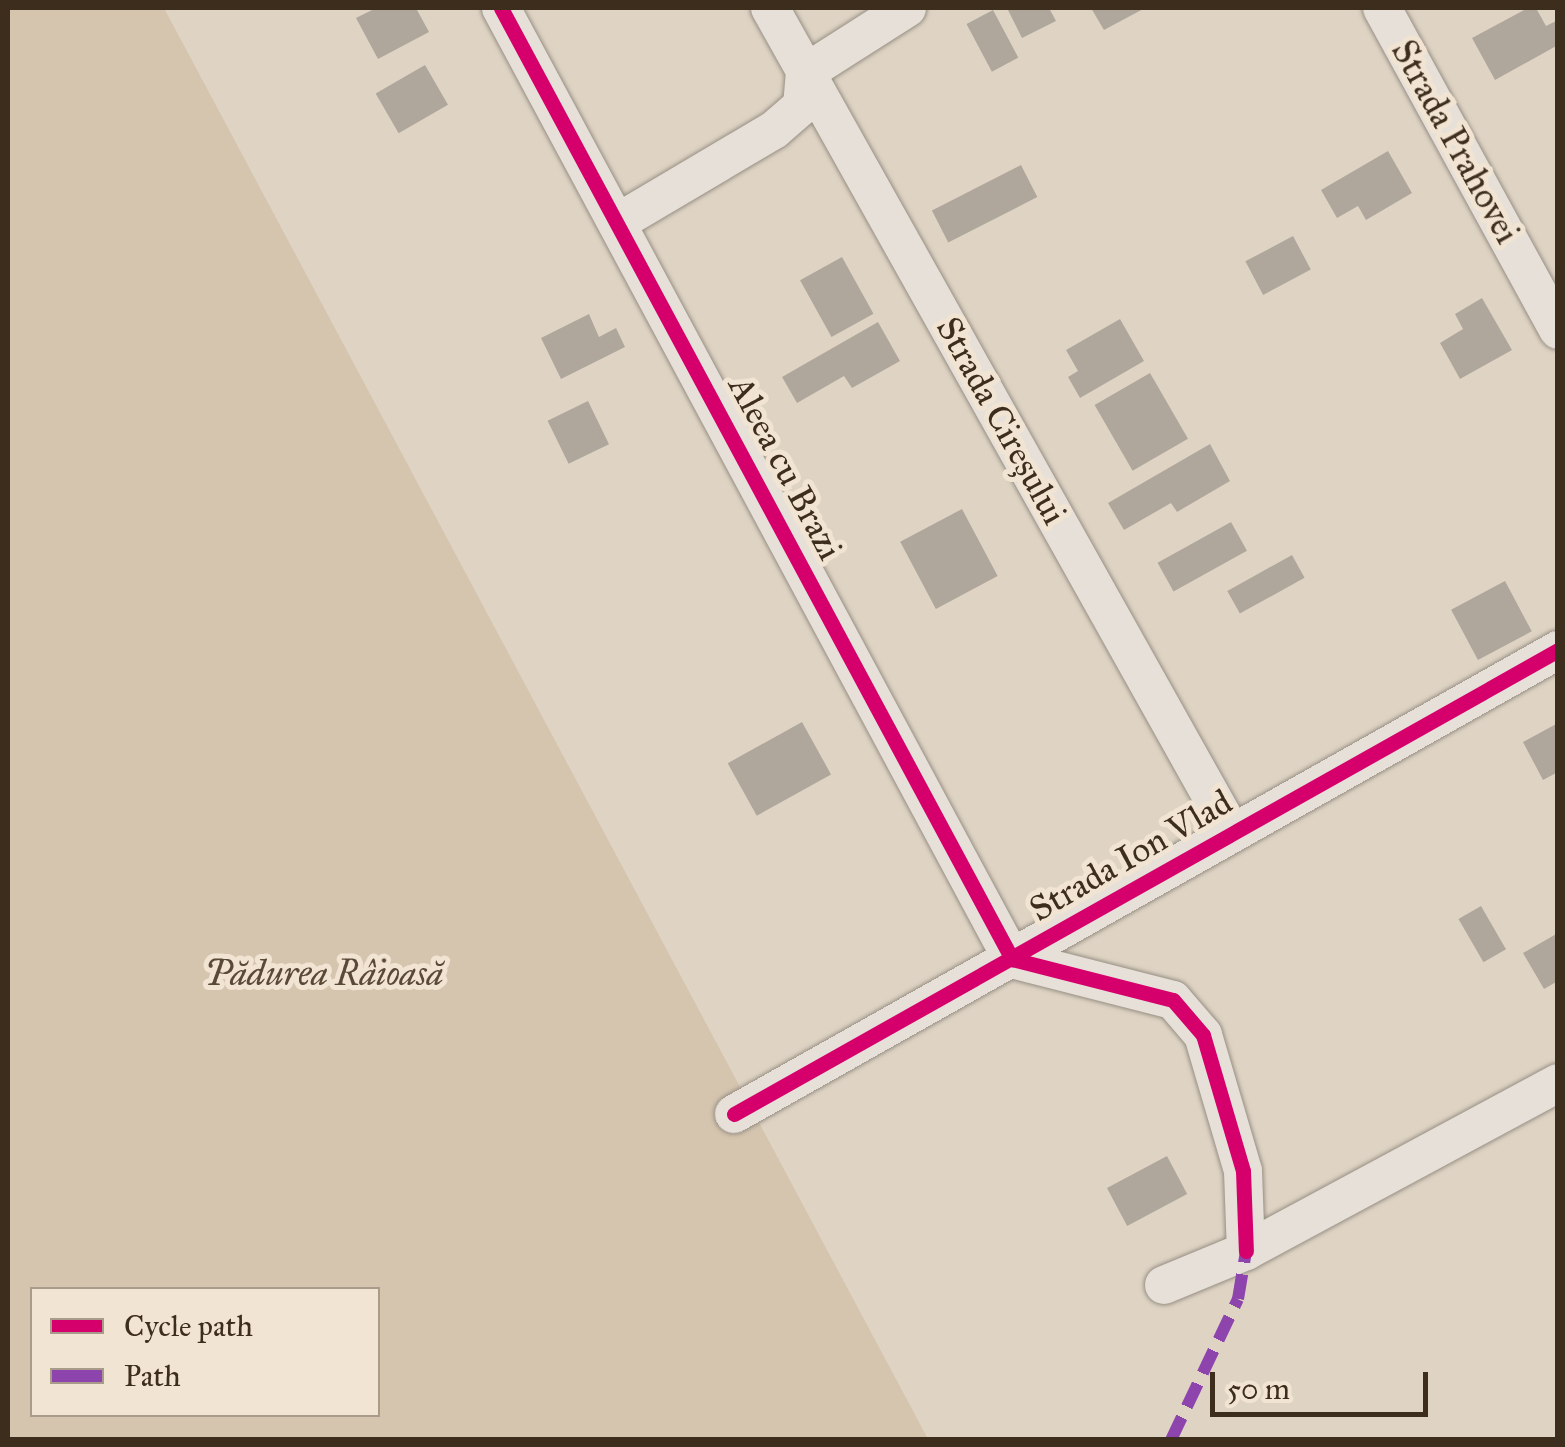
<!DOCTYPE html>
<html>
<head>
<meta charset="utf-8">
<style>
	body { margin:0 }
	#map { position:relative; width:1565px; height:1447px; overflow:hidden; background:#dfd4c4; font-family:"IM FELL Great Primer",serif }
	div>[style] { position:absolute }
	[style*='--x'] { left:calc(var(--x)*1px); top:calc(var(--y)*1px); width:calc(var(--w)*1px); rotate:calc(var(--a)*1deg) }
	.green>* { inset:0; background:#d5c5af }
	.building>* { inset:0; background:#b0a79c; transform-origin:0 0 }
	.roads { filter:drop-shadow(0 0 2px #978f84) drop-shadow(0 0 2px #978f84) }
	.minor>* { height:38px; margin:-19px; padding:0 19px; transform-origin:19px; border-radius:19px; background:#e6e0d8 }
	.quiet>* { height:12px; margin-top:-6px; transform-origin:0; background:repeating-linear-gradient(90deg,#8e44ad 0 25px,transparent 0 37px) }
	.cycleway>* { height:15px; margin:-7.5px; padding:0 7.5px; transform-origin:7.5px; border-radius:7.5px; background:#d6006c }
	span { translate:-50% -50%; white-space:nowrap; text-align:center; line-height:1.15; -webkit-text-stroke:10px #f1e4d2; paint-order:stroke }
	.street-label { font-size:35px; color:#3d2d1d }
	.park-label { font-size:35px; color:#5a4937; font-style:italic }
	.frame { position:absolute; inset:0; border:10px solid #3d2d1d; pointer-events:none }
	.legend { position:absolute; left:30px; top:1287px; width:350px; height:130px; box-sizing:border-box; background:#f1e4d2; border:2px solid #a99b8a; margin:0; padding:12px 18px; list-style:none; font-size:30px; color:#3d2d1d }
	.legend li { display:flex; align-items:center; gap:20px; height:50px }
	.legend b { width:50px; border:2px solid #a99b8a }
	.scale { position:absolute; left:1210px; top:1372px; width:218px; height:45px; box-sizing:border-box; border:5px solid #3d2d1d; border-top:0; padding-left:12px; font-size:30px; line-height:35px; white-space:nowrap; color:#3d2d1d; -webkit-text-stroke:8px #f1e4d2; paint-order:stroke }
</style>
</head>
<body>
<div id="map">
	<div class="green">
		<i style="clip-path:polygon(evenodd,8px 8px,164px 8px,928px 1439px,8px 1440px,8px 8px,32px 1290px,378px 1290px,378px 1414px,32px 1414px,32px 1290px)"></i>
	</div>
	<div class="building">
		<i style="clip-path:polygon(376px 8px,416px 8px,429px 32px,378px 59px,356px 18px)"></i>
		<i style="clip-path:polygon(1007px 8px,1049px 8px,1056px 21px,1022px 38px)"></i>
		<i style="clip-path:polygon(1091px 8px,1145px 8px,1104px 30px)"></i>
		<i style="clip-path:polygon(1528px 8px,1536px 8px,1546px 26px,1558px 20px,1558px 45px,1495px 80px,1472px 38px)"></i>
		<i style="left:993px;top:10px;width:54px;height:30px;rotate:62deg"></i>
		<i style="left:425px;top:65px;width:46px;height:57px;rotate:60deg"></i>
		<i style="clip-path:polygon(1388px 151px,1412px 193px,1366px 220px,1358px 206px,1337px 218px,1321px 190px)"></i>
		<i style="left:1021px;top:165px;width:36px;height:100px;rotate:63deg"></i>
		<i style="left:1293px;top:236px;width:38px;height:54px;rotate:62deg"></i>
		<i style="left:842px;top:257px;width:65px;height:48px;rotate:61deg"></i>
		<i style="clip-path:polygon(1482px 298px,1512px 350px,1460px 379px,1440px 343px,1463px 329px,1455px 314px)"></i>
		<i style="clip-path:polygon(589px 314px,599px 337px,616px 328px,625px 347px,561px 379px,541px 338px)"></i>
		<i style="clip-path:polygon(1120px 319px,1144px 361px,1080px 398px,1068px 377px,1078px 371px,1066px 350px)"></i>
		<i style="clip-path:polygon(878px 322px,900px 361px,852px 388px,844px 376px,797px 403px,782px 377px)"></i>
		<i style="left:1150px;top:373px;width:76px;height:64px;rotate:60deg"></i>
		<i style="left:588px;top:401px;width:48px;height:45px;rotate:64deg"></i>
		<i style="clip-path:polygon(1210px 444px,1230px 481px,1177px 512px,1171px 503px,1124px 530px,1108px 503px)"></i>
		<i style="left:962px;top:509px;width:76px;height:70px;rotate:62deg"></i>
		<i style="left:1231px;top:522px;width:33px;height:84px;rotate:61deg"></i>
		<i style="left:1292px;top:555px;width:26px;height:74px;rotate:61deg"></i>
		<i style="left:1505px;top:581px;width:57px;height:61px;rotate:62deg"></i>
		<i style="left:802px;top:722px;width:60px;height:85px;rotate:61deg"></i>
		<i style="clip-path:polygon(1558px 723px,1558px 772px,1543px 780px,1523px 742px)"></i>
		<i style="left:1481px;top:906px;width:50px;height:26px;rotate:60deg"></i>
		<i style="clip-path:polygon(1558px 933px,1558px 981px,1544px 989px,1523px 953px)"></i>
		<i style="left:1167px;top:1156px;width:43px;height:68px;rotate:62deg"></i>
	</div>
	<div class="roads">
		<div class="minor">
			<i style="--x:501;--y:8;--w:1080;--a:61.75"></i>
			<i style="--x:1012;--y:959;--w:166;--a:14.3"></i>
			<i style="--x:1173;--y:1000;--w:46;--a:49.4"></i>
			<i style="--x:1203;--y:1035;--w:142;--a:73.6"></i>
			<i style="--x:1243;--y:1171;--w:80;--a:87.9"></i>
			<i style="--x:770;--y:8;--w:946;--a:60.75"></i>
			<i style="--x:1382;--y:8;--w:367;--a:61.3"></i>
			<i style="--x:620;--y:221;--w:179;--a:-30.6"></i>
			<i style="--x:774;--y:130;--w:37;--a:-41"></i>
			<i style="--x:802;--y:106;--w:33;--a:-85"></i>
			<i style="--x:805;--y:73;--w:121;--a:-32.5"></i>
			<i style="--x:734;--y:1114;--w:946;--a:-29.38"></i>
			<i style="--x:1164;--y:1285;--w:89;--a:-22.5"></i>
			<i style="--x:1246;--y:1251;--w:354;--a:-28.3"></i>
		</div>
	</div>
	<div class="quiet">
		<i style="--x:1171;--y:1440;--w:156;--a:-64.6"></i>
		<i style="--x:1238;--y:1299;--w:49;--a:-80.5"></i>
	</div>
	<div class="cycleway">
		<i style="--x:501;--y:8;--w:1080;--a:61.75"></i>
		<i style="--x:1012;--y:959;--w:166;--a:14.3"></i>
		<i style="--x:1173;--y:1000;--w:46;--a:49.4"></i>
		<i style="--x:1203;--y:1035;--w:142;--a:73.6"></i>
		<i style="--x:1243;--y:1171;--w:80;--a:87.9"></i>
		<i style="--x:734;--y:1114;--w:946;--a:-29.38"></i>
	</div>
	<div class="street-label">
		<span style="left:1455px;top:142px;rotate:61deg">Strada Prahovei</span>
		<span style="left:1001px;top:421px;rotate:61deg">Strada Cireșului</span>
		<span style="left:785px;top:468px;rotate:62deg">Aleea cu Brazi</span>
		<span style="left:1131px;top:856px;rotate:-30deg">Strada Ion Vlad</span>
	</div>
	<div class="park-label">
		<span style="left:324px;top:974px">Pădurea Râioasă</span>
	</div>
	<div class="frame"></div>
	<ul class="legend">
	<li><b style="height:12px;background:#d6006c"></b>Cycle path</li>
	<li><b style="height:12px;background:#8e44ad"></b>Path</li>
	</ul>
	<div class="scale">50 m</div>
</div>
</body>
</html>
